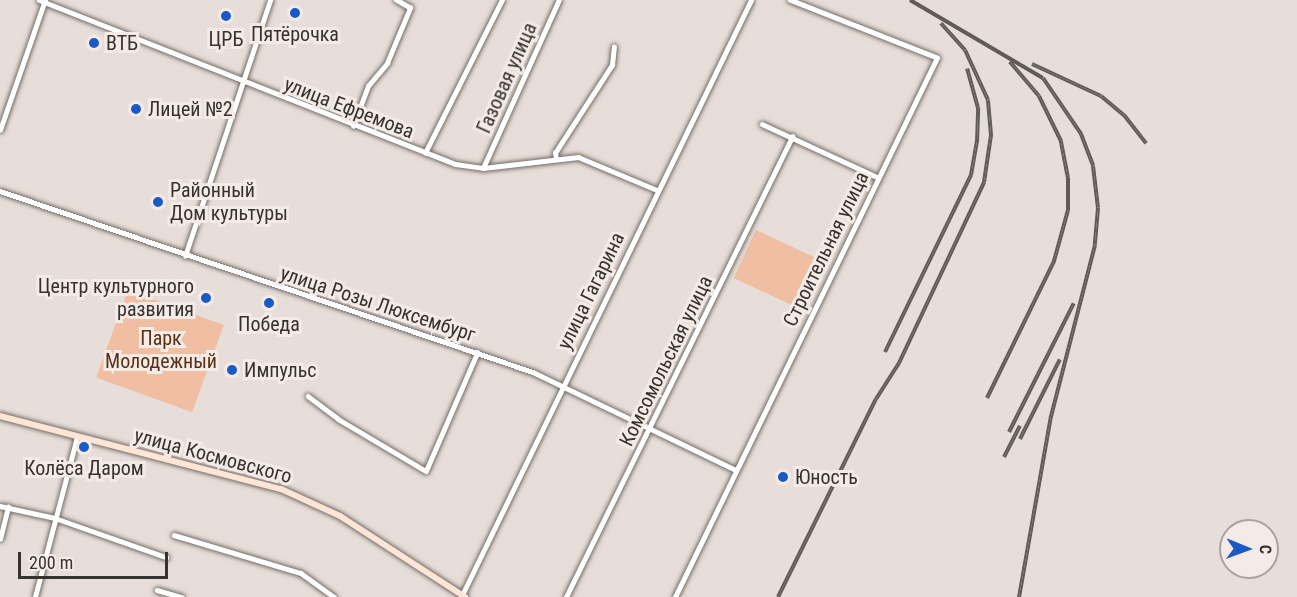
<!DOCTYPE html>
<html>
<head>
<meta charset="utf-8">
<style>
	body { margin:0 }
	#map { position:relative; width:1297px; height:597px; overflow:hidden; background:#e7ded9; font-family:"Roboto Condensed",sans-serif }
	div>[style] { position:absolute }
	[style*='--x'] { left:calc(var(--x)*1px); top:calc(var(--y)*1px); width:calc(var(--w)*1px); rotate:calc(var(--a)*1deg) }
	.green>* { inset:0; background:#f0bea2; transform-origin:0 0 }
	.roads { filter:drop-shadow(0 0 2px #756d68) drop-shadow(0 0 2px #756d68) }
	.minor>* { height:4.5px; margin:-2.25px; padding:0 2.25px; transform-origin:2.25px; border-radius:2.25px; background:#fff }
	.tertiary>* { height:5px; margin:-2.5px; padding:0 2.5px; transform-origin:2.5px; border-radius:2.5px; background:#fff }
	.secondary>* { height:6px; margin:-3px; padding:0 3px; transform-origin:3px; border-radius:3px; background:#fee5d6 }
	.rail>* { height:4px; margin-top:-2px; transform-origin:0; background:repeating-linear-gradient(90deg,#f4ebe6 0 4.5px,#605b58 0 9px); box-sizing:border-box; border-block:2px solid #605b58 }
	.dots>* { width:16px; height:16px; translate:-50% -50%; box-sizing:border-box; border:3px solid #f4ebe6; border-radius:50% }
	span { translate:-50% -50%; white-space:nowrap; text-align:center; line-height:1.15; -webkit-text-stroke:6px #f4ebe6; paint-order:stroke }
	.poi-label { font-size:20px; color:#363230 }
	.left { translate:0 -50%; text-align:left }
	.right { translate:-100% -50%; text-align:right }
	.street-label { font-size:20px; color:#363230 }
	.park-label { font-size:20px; color:#5b2f14 }
	.north { position:absolute; left:1219px; top:519px; width:60px; height:60px; box-sizing:border-box; background:#f4ebe6; border:2px solid #a8a19d; border-radius:50%; rotate:91deg; font-size:16px; font-weight:700; line-height:24px; text-align:center; color:#363230 }
	.north::after { content:''; display:block; margin:auto; width:21px; height:27px; background:#1b5ac6; clip-path:polygon(50% 0,100% 100%,50% 72%,0 100%) }
	.scale { position:absolute; left:18px; top:552px; width:150px; height:27px; box-sizing:border-box; border:3px solid #363230; border-top:0; padding-left:8px; font-size:18px; line-height:21px; white-space:nowrap; color:#363230; -webkit-text-stroke:4px #f4ebe6; paint-order:stroke }
</style>
</head>
<body>
<div id="map">
	<div class="green">
		<i style="left:756px;top:230px;width:77px;height:53px;rotate:25deg"></i>
		<i style="left:128px;top:290px;width:102px;height:93px;rotate:20deg"></i>
	</div>
	<div class="roads">
		<div class="minor">
			<i style="--x:762;--y:124;--w:127;--a:24.7"></i>
			<i style="--x:353;--y:126;--w:43;--a:-69.4"></i>
			<i style="--x:368;--y:86;--w:30;--a:-50"></i>
			<i style="--x:387;--y:63;--w:60;--a:-67.3"></i>
			<i style="--x:410;--y:8;--w:16;--a:-150"></i>
			<i style="--x:0;--y:130;--w:138;--a:-70.9"></i>
			<i style="--x:425;--y:153;--w:171;--a:-63.3"></i>
			<i style="--x:556;--y:159;--w:6;--a:-99"></i>
			<i style="--x:555;--y:153;--w:105;--a:-57.1"></i>
			<i style="--x:612;--y:65;--w:18;--a:-84"></i>
			<i style="--x:483;--y:168;--w:184;--a:-65.7"></i>
			<i style="--x:0;--y:191;--w:563;--a:18.76"></i>
			<i style="--x:533;--y:372;--w:225;--a:25.8"></i>
			<i style="--x:185;--y:256;--w:270;--a:-71.6"></i>
			<i style="--x:308;--y:396;--w:38;--a:37"></i>
			<i style="--x:338;--y:419;--w:102;--a:30.6"></i>
			<i style="--x:426;--y:471;--w:129;--a:-66.6"></i>
			<i style="--x:0;--y:506;--w:56;--a:12.3"></i>
			<i style="--x:55;--y:518;--w:118;--a:19.4"></i>
			<i style="--x:174;--y:535;--w:133;--a:16.7"></i>
			<i style="--x:301;--y:573;--w:41;--a:36"></i>
			<i style="--x:0;--y:539;--w:33;--a:-76"></i>
			<i style="--x:157;--y:590;--w:26;--a:16"></i>
			<i style="--x:35;--y:597;--w:165;--a:-75.3"></i>
			<i style="--x:566;--y:597;--w:513;--a:-63.83"></i>
			<i style="--x:675;--y:597;--w:599;--a:-64.08"></i>
			<i style="--x:937;--y:58;--w:158;--a:-158.5"></i>
		</div>
		<div class="tertiary">
			<i style="--x:39;--y:0;--w:447;--a:21.5"></i>
			<i style="--x:455;--y:164;--w:28;--a:8"></i>
			<i style="--x:483;--y:168;--w:96;--a:-6.6"></i>
			<i style="--x:578;--y:157;--w:86;--a:22.7"></i>
			<i style="--x:462;--y:595;--w:661;--a:-64.09"></i>
		</div>
		<div class="secondary">
			<i style="--x:0;--y:416;--w:290;--a:14.6"></i>
			<i style="--x:281;--y:489;--w:65;--a:24.6"></i>
			<i style="--x:340;--y:516;--w:149;--a:32.9"></i>
		</div>
	</div>
	<div class="rail">
		<i style="--x:910;--y:0;--w:154;--a:30.4"></i>
		<i style="--x:1043;--y:78;--w:68;--a:55.8"></i>
		<i style="--x:1081;--y:134;--w:34;--a:69"></i>
		<i style="--x:1093;--y:166;--w:42;--a:83.2"></i>
		<i style="--x:1098;--y:208;--w:37;--a:95"></i>
		<i style="--x:1095;--y:245;--w:177;--a:104.4"></i>
		<i style="--x:1051;--y:416;--w:184;--a:100"></i>
		<i style="--x:1032;--y:64;--w:76;--a:24.9"></i>
		<i style="--x:1101;--y:96;--w:30;--a:40"></i>
		<i style="--x:1124;--y:115;--w:36;--a:52"></i>
		<i style="--x:885;--y:352;--w:197;--a:-64.1"></i>
		<i style="--x:971;--y:175;--w:34;--a:-80"></i>
		<i style="--x:977;--y:142;--w:34;--a:-88"></i>
		<i style="--x:978;--y:108;--w:41;--a:-105.4"></i>
		<i style="--x:987;--y:398;--w:153;--a:-63.9"></i>
		<i style="--x:1054;--y:261;--w:53;--a:-74.6"></i>
		<i style="--x:1068;--y:210;--w:32;--a:-90"></i>
		<i style="--x:1068;--y:178;--w:38;--a:-101"></i>
		<i style="--x:1061;--y:141;--w:50;--a:-116.1"></i>
		<i style="--x:1039;--y:96;--w:45;--a:-130.5"></i>
		<i style="--x:1009;--y:432;--w:144;--a:-63.3"></i>
		<i style="--x:1020;--y:439;--w:89;--a:-63.4"></i>
		<i style="--x:1004;--y:457;--w:35;--a:-63"></i>
		<i style="--x:778;--y:597;--w:221;--a:-63.7"></i>
		<i style="--x:876;--y:399;--w:43;--a:-57.4"></i>
		<i style="--x:899;--y:363;--w:200;--a:-64.8"></i>
		<i style="--x:984;--y:182;--w:48;--a:-81.5"></i>
		<i style="--x:991;--y:135;--w:35;--a:-95"></i>
		<i style="--x:988;--y:100;--w:55;--a:-114.7"></i>
		<i style="--x:965;--y:50;--w:36;--a:-132"></i>
	</div>
	<div class="dots">
		<i style="left:295px;top:13px;background:#1b5ac6"></i>
		<i style="left:226px;top:16px;background:#1b5ac6"></i>
		<i style="left:94px;top:43px;background:#1b5ac6"></i>
		<i style="left:136px;top:109px;background:#1b5ac6"></i>
		<i style="left:158px;top:202px;background:#1b5ac6"></i>
		<i style="left:206px;top:298px;background:#1b5ac6"></i>
		<i style="left:269px;top:303px;background:#1b5ac6"></i>
		<i style="left:232px;top:370px;background:#1b5ac6"></i>
		<i style="left:84px;top:447px;background:#1b5ac6"></i>
		<i style="left:783px;top:477px;background:#1b5ac6"></i>
	</div>
	<div class="poi-label">
		<span style="left:295px;top:34px">Пятёрочка</span>
		<span style="left:226px;top:39px">ЦРБ</span>
		<span class="left" style="left:106px;top:43px">ВТБ</span>
		<span class="left" style="left:148px;top:109px">Лицей №2</span>
		<span class="left" style="left:170px;top:202px">Районный<br>Дом культуры</span>
		<span class="right" style="left:194px;top:298px">Центр культурного<br>развития</span>
		<span style="left:269px;top:324px">Победа</span>
		<span class="left" style="left:244px;top:370px">Импульс</span>
		<span style="left:84px;top:468px">Колёса Даром</span>
		<span class="left" style="left:795px;top:477px">Юность</span>
	</div>
	<div class="street-label">
		<span style="left:507px;top:78px;rotate:-66deg">Газовая улица</span>
		<span style="left:349px;top:108px;rotate:21deg">улица Ефремова</span>
		<span style="left:826px;top:249px;rotate:-64deg">Строительная улица</span>
		<span style="left:591px;top:291px;rotate:-64deg">улица Гагарина</span>
		<span style="left:378px;top:304px;rotate:18deg">улица Розы Люксембург</span>
		<span style="left:666px;top:361px;rotate:-64deg">Комсомольская улица</span>
		<span style="left:213px;top:456px;rotate:15deg">улица Космовского</span>
	</div>
	<div class="park-label">
		<span style="left:161px;top:350px">Парк<br>Молодежный</span>
	</div>
	<div class="north">С</div>
	<div class="scale">200 m</div>
</div>
</body>
</html>
